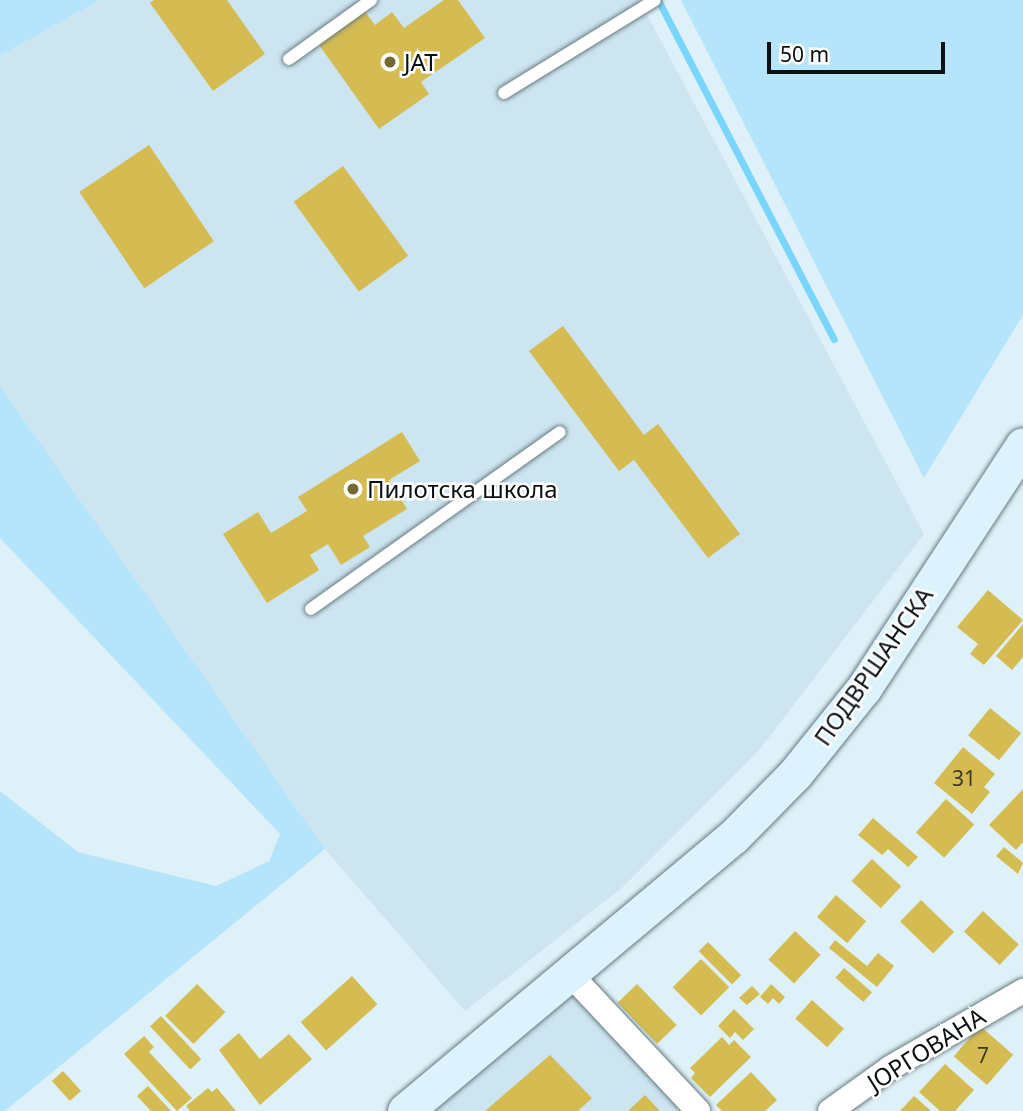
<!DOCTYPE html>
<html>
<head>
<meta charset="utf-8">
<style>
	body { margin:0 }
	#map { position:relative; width:1023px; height:1111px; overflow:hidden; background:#dff1f8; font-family:"Noto Sans",sans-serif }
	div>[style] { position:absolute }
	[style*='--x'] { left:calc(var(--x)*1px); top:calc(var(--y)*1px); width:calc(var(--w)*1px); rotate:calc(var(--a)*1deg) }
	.built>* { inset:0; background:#cce5f0 }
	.green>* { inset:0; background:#b6e5fb }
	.stream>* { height:7px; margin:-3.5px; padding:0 3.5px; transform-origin:3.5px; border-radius:3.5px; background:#79d5fa }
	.building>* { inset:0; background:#d4bc52; transform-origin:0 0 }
	.roads { filter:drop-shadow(0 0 2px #6a7a81) drop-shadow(0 0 2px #6a7a81) }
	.lane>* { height:12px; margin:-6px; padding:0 6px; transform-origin:6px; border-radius:6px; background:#fff }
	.street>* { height:24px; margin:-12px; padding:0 12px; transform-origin:12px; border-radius:12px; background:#fff }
	.secondary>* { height:35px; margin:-17.5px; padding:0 17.5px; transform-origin:17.5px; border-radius:17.5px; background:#dcf2fc }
	.dots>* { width:19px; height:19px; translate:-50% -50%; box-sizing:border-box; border:4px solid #fff; border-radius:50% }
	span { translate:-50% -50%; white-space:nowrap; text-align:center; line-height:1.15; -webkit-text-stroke:5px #fff; paint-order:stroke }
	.number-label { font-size:21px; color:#3d3b23 }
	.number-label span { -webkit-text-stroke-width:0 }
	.poi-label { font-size:24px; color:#0b1013 }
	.left { translate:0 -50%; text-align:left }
	.street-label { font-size:24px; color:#0b1013 }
	.scale { position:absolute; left:767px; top:42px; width:178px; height:32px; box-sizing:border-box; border:4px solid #0b1013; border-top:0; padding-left:9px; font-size:21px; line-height:24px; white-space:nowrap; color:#0b1013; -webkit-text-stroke:5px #fff; paint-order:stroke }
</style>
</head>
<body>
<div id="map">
	<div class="built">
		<i style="clip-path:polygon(100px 0,639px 0,924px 534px,760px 749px,624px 886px,465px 1011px,325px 849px,0 386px,0 56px)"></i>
		<i style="clip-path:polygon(571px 984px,691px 1111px,431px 1111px)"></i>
	</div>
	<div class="green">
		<i style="clip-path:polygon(0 0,100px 0,0 56px)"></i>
		<i style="clip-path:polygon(681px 0,1023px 0,1023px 315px,924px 478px)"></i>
		<i style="clip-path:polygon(0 386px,325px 849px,5px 1111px,0 1111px,0 791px,78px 852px,216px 886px,269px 861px,280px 834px,0 538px)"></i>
	</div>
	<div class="stream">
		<i style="--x:658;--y:0;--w:382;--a:62.6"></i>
	</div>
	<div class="building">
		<i style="clip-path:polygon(154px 0,227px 0,265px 54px,213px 91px,150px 3px)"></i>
		<i style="clip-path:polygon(444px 0,458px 0,485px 38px,421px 82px,429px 94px,379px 129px,317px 42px,363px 9px,375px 25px,392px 12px,404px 28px)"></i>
		<i style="left:149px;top:145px;width:116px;height:84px;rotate:56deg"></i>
		<i style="left:343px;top:166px;width:111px;height:61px;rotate:54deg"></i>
		<i style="clip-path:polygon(563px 326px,644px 435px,658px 424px,740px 534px,708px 558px,634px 460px,619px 471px,529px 351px)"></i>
		<i style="clip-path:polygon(402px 432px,420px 461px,389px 480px,407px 509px,363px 536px,370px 547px,341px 565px,328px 544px,310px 555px,319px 570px,267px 603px,223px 534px,258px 512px,271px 533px,307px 511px,298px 497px)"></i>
		<i style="clip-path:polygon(988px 590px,1023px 620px,984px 665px,970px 654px,978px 644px,957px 627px)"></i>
		<i style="clip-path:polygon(1023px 624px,1023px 657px,1012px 670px,996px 656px)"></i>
		<i style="left:990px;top:708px;width:40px;height:35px;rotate:39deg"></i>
		<i style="clip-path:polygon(963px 747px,995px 774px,984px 787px,990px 792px,972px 814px,934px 783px)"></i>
		<i style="clip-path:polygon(1023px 789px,1023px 842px,1016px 850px,989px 825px)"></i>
		<i style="left:946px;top:799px;width:38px;height:45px;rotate:42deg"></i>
		<i style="clip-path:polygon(873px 818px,918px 857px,908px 867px,888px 849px,882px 855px,858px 835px)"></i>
		<i style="clip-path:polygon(1004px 847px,1023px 863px,1018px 874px,996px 856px)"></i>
		<i style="left:872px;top:859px;width:40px;height:30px;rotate:43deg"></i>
		<i style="left:836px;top:895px;width:40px;height:29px;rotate:41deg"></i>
		<i style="left:921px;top:900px;width:46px;height:30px;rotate:44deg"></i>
		<i style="left:983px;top:911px;width:49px;height:28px;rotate:43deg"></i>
		<i style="left:795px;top:931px;width:35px;height:39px;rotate:43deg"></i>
		<i style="clip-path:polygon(835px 940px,867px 966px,878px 953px,894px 966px,877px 987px,829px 948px)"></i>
		<i style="left:708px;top:942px;width:47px;height:13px;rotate:45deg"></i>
		<i style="left:701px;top:959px;width:40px;height:40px;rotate:45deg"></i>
		<i style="left:844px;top:968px;width:37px;height:13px;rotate:41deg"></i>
		<i style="left:352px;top:976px;width:38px;height:69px;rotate:48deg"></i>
		<i style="left:197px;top:984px;width:40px;height:45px;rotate:45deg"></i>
		<i style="left:637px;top:984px;width:57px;height:27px;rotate:46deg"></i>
		<i style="clip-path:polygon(771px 984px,785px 997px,779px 1004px,773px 998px,768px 1004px,760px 997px)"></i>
		<i style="clip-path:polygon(752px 986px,760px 994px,747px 1005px,739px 998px)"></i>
		<i style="left:812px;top:1000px;width:43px;height:25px;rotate:42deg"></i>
		<i style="clip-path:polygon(734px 1009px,754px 1029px,743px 1040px,735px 1032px,730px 1038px,718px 1026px)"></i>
		<i style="left:161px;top:1016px;width:59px;height:15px;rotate:47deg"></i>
		<i style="left:980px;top:1026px;width:44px;height:40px;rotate:41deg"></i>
		<i style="clip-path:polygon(239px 1033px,260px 1059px,289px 1034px,312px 1059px,260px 1105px,219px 1050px)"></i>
		<i style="clip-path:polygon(144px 1036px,154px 1047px,149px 1052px,192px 1098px,177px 1111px,124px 1054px)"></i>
		<i style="clip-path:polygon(722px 1037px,729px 1045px,734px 1040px,751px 1057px,710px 1097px,691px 1078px,695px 1073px,690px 1068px)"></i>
		<i style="clip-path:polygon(550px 1055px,592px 1098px,578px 1111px,485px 1111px)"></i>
		<i style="clip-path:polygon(945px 1064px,974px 1090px,955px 1111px,940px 1111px,919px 1092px)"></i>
		<i style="left:63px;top:1071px;width:27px;height:15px;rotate:48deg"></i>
		<i style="clip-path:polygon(751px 1072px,777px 1100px,765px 1111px,722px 1111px,716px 1105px)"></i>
		<i style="clip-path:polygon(148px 1086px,171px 1111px,151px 1111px,137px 1096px)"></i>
		<i style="clip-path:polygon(208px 1088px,212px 1092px,217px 1088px,236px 1111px,190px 1111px,186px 1106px)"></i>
		<i style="clip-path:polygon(645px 1095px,660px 1111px,628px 1111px)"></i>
		<i style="clip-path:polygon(914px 1096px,931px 1111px,900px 1111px)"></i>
	</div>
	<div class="roads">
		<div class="lane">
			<i style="--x:289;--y:59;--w:101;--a:-35.7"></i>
			<i style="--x:504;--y:93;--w:177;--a:-31.6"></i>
			<i style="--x:311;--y:609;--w:305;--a:-35.4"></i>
		</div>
		<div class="street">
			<i style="--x:569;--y:973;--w:189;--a:46.9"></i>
			<i style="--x:830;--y:1111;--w:74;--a:-35.6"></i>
			<i style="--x:890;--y:1068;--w:154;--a:-30.1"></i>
		</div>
		<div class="secondary">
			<i style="--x:405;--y:1111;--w:427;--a:-39.9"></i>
			<i style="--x:733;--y:837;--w:88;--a:-45.5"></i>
			<i style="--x:795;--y:774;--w:110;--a:-51.3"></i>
			<i style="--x:864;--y:688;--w:290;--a:-56.8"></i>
		</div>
	</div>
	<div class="dots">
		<i style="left:390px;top:62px;background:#746835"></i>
		<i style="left:353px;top:489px;background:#746835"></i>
	</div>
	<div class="number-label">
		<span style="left:964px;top:778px">31</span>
		<span style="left:983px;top:1055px">7</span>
	</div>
	<div class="poi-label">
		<span class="left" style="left:404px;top:62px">ЈАТ</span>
		<span class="left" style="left:367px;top:489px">Пилотска школа</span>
	</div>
	<div class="street-label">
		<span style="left:873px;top:666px;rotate:-55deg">ПОДВРШАНСКА</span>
		<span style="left:926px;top:1049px;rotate:-32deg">ЈОРГОВАНА</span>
	</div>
	<div class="scale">50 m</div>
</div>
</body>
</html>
